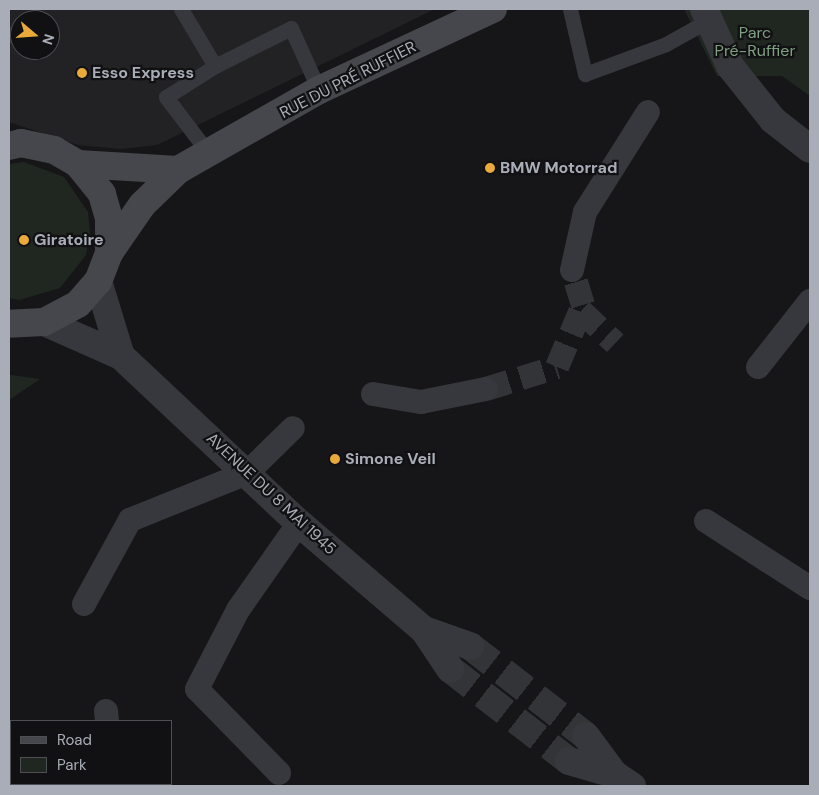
<!DOCTYPE html>
<html>
<head>
<meta charset="utf-8">
<style>
	body { margin:0 }
	#map { position:relative; width:819px; height:795px; overflow:hidden; background:#161618; font-family:"DM Sans",sans-serif }
	div>[style] { position:absolute }
	[style*='--x'] { left:calc(var(--x)*1px); top:calc(var(--y)*1px); width:calc(var(--w)*1px); rotate:calc(var(--a)*1deg) }
	.built>* { inset:0; background:#222225 }
	.green>* { inset:0; background:#202721 }
	.pedestrian-tunnel>* { height:24px; margin-top:-12px; transform-origin:0; background:repeating-linear-gradient(90deg,#333438 0 24px,transparent 0 36px) }
	.minor-tunnel>* { height:28px; margin-top:-14px; transform-origin:0; background:repeating-linear-gradient(90deg,#333438 0 28px,transparent 0 42px) }
	.service>* { height:15px; margin:-7.5px; padding:0 7.5px; transform-origin:7.5px; border-radius:7.5px; background:#37383d }
	.pedestrian>* { height:24px; margin:-12px; padding:0 12px; transform-origin:12px; border-radius:12px; background:#37383d }
	.minor>* { height:28px; margin:-14px; padding:0 14px; transform-origin:14px; border-radius:14px; background:#37383d }
	.secondary>* { height:28px; margin:-14px; padding:0 14px; transform-origin:14px; border-radius:14px; background:#45474c }
	.dots>* { width:14px; height:14px; translate:-50% -50%; box-sizing:border-box; border:2px solid #111113; border-radius:50% }
	span { translate:-50% -50%; white-space:nowrap; text-align:center; line-height:1.15; -webkit-text-stroke:4.5px #111113; paint-order:stroke }
	.park-label { font-size:16px; color:#80a181 }
	.poi-label { font-size:16px; color:#a8adb7; font-weight:700 }
	.left { translate:0 -50%; text-align:left }
	.street-label { font-size:16px; color:#a8adb7 }
	.frame { position:absolute; inset:0; border:10px solid #a8adb7; pointer-events:none }
	.legend { position:absolute; left:10px; top:720px; width:162px; height:65px; box-sizing:border-box; background:#111113; border:1px solid #4d4f55; margin:0; padding:6px 9px; list-style:none; font-size:15px; color:#a8adb7 }
	.legend li { display:flex; align-items:center; gap:10px; height:25px }
	.legend b { width:25px; border:1px solid #4d4f55 }
	.north { position:absolute; left:10px; top:10px; width:50px; height:50px; box-sizing:border-box; background:#111113; border:1px solid #4d4f55; border-radius:50%; rotate:108deg; font-size:14px; font-weight:700; line-height:20px; text-align:center; color:#a8adb7 }
	.north::after { content:''; display:block; margin:auto; width:18px; height:22px; background:#eaa93b; clip-path:polygon(50% 0,100% 100%,50% 72%,0 100%) }
</style>
</head>
<body>
<div id="map">
	<div class="built">
		<i style="clip-path:polygon(evenodd,9px 9px,435px 9px,157px 145px,121px 149px,78px 145px,9px 122px,9px 9px,20px 20px,50px 20px,50px 50px,20px 50px,20px 20px)"></i>
	</div>
	<div class="green">
		<i style="clip-path:polygon(684px 9px,810px 9px,810px 96px,782px 76px,717px 76px)"></i>
		<i style="clip-path:polygon(24px 162px,64px 177px,88px 212px,90px 233px,86px 255px,60px 288px,19px 300px,9px 298px,9px 164px)"></i>
		<i style="clip-path:polygon(9px 375px,11px 375px,40px 379px,9px 400px)"></i>
	</div>
	<div class="pedestrian-tunnel">
		<i style="--x:581;--y:311;--w:47;--a:43.3"></i>
		<i style="--x:486;--y:389;--w:74;--a:-17.2"></i>
		<i style="--x:557;--y:367;--w:67;--a:-67.2"></i>
		<i style="--x:583;--y:305;--w:37;--a:-107"></i>
	</div>
	<div class="minor-tunnel">
		<i style="--x:470;--y:646;--w:147;--a:37.8"></i>
		<i style="--x:450;--y:669;--w:150;--a:37.7"></i>
	</div>
	<div class="service">
		<i style="--x:181;--y:9;--w:66;--a:59.2"></i>
		<i style="--x:215;--y:66;--w:85;--a:-26.6"></i>
		<i style="--x:291;--y:28;--w:68;--a:65.7"></i>
		<i style="--x:570;--y:9;--w:67;--a:77"></i>
		<i style="--x:585;--y:74;--w:86;--a:-20.3"></i>
		<i style="--x:666;--y:44;--w:49;--a:-29.2"></i>
		<i style="--x:9;--y:35;--w:12;--a:-20"></i>
		<i style="--x:210;--y:155;--w:73;--a:-127.2"></i>
		<i style="--x:166;--y:97;--w:58;--a:-32.3"></i>
	</div>
	<div class="pedestrian">
		<i style="--x:572;--y:270;--w:59;--a:-77.4"></i>
		<i style="--x:585;--y:212;--w:118;--a:-57.8"></i>
		<i style="--x:758;--y:367;--w:84;--a:-51.8"></i>
		<i style="--x:373;--y:394;--w:49;--a:9.5"></i>
		<i style="--x:421;--y:402;--w:66;--a:-11.3"></i>
		<i style="--x:706;--y:521;--w:124;--a:32.8"></i>
		<i style="--x:84;--y:604;--w:96;--a:-61.3"></i>
		<i style="--x:130;--y:520;--w:126;--a:-21.9"></i>
		<i style="--x:247;--y:473;--w:64;--a:-44.4"></i>
		<i style="--x:106;--y:711;--w:10;--a:84"></i>
		<i style="--x:279;--y:773;--w:117;--a:-134.3"></i>
		<i style="--x:197;--y:689;--w:89;--a:-62.6"></i>
		<i style="--x:238;--y:610;--w:106;--a:-55"></i>
		<i style="--x:129;--y:784;--w:4;--a:34"></i>
	</div>
	<div class="minor">
		<i style="--x:704;--y:9;--w:63;--a:65.5"></i>
		<i style="--x:730;--y:66;--w:69;--a:51.5"></i>
		<i style="--x:773;--y:120;--w:47;--a:38.1"></i>
		<i style="--x:98;--y:281;--w:78;--a:73"></i>
		<i style="--x:44;--y:322;--w:84;--a:23.8"></i>
		<i style="--x:121;--y:356;--w:244;--a:43.2"></i>
		<i style="--x:299;--y:523;--w:165;--a:40.6"></i>
		<i style="--x:424;--y:630;--w:47;--a:56.3"></i>
		<i style="--x:424;--y:630;--w:49;--a:19.2"></i>
		<i style="--x:586;--y:736;--w:47;--a:53.6"></i>
		<i style="--x:569;--y:761;--w:47;--a:16.1"></i>
		<i style="--x:614;--y:774;--w:22;--a:34"></i>
	</div>
	<div class="secondary">
		<i style="--x:9;--y:146;--w:12;--a:-14"></i>
		<i style="--x:21;--y:143;--w:34;--a:12"></i>
		<i style="--x:54;--y:150;--w:28;--a:30"></i>
		<i style="--x:78;--y:164;--w:38;--a:51"></i>
		<i style="--x:102;--y:194;--w:26;--a:74"></i>
		<i style="--x:109;--y:219;--w:34;--a:90"></i>
		<i style="--x:109;--y:253;--w:30;--a:111"></i>
		<i style="--x:98;--y:281;--w:30;--a:131"></i>
		<i style="--x:78;--y:304;--w:38;--a:152"></i>
		<i style="--x:44;--y:322;--w:35;--a:177"></i>
		<i style="--x:78;--y:164;--w:100;--a:3.4"></i>
		<i style="--x:109;--y:253;--w:58;--a:-55.5"></i>
		<i style="--x:142;--y:205;--w:50;--a:-44.2"></i>
		<i style="--x:178;--y:170;--w:162;--a:-29.6"></i>
		<i style="--x:319;--y:90;--w:192;--a:-25"></i>
	</div>
	<div class="dots">
		<i style="left:82px;top:73px;background:#eaa93b"></i>
		<i style="left:490px;top:168px;background:#eaa93b"></i>
		<i style="left:24px;top:240px;background:#eaa93b"></i>
		<i style="left:335px;top:459px;background:#eaa93b"></i>
	</div>
	<div class="park-label">
		<span style="left:755px;top:42px">Parc<br>Pré-Ruffier</span>
	</div>
	<div class="poi-label">
		<span class="left" style="left:92px;top:73px">Esso Express</span>
		<span class="left" style="left:500px;top:168px">BMW Motorrad</span>
		<span class="left" style="left:34px;top:240px">Giratoire</span>
		<span class="left" style="left:345px;top:459px">Simone Veil</span>
	</div>
	<div class="street-label">
		<span style="left:348px;top:80px;rotate:-27deg">RUE DU PRÉ RUFFIER</span>
		<span style="left:271px;top:494px;rotate:43deg">AVENUE DU 8 MAI 1945</span>
	</div>
	<div class="frame"></div>
	<ul class="legend">
	<li><b style="height:6px;background:#45474c"></b>Road</li>
	<li><b style="height:14px;background:#202721"></b>Park</li>
	</ul>
	<div class="north">N</div>
</div>
</body>
</html>
